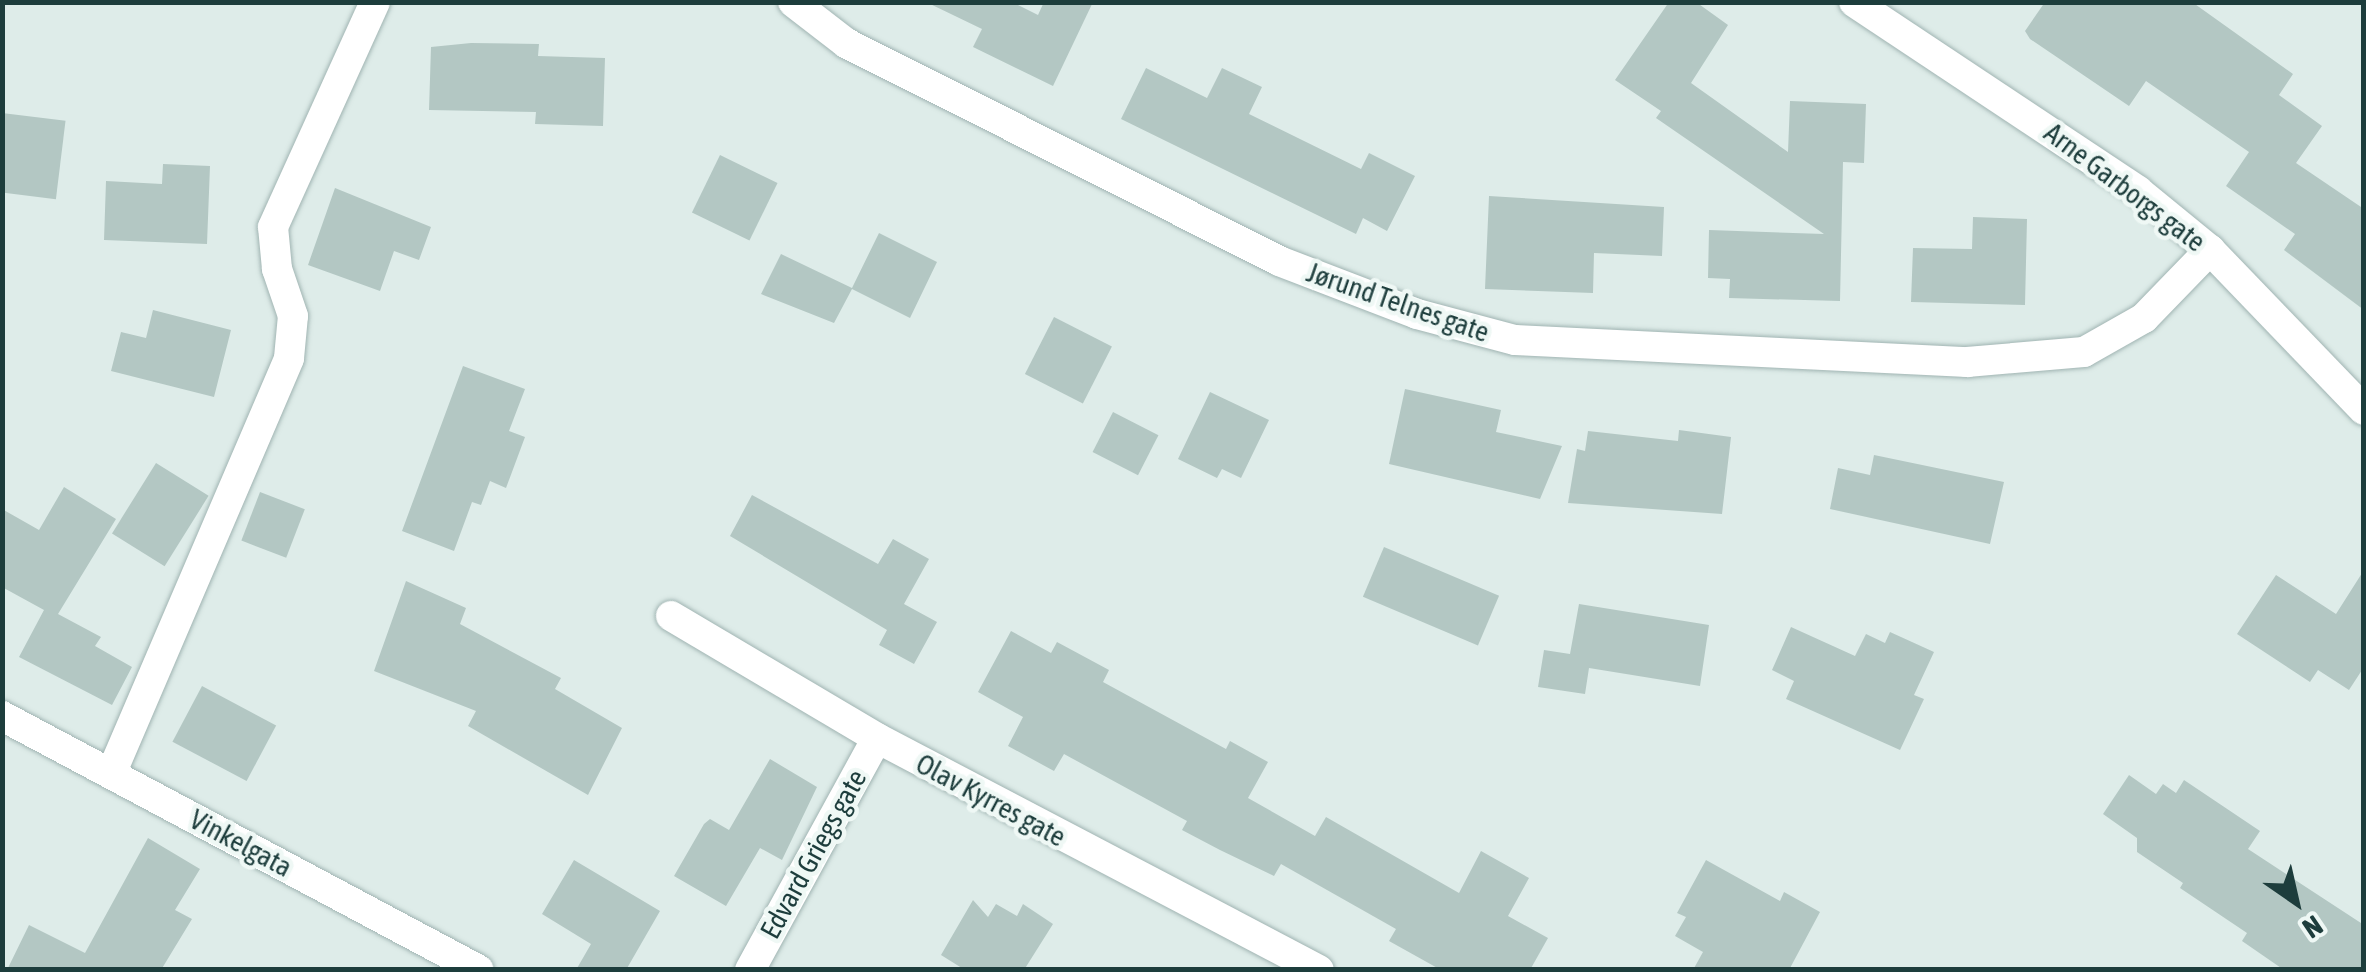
<!DOCTYPE html>
<html>
<head>
<meta charset="utf-8">
<style>
	body { margin:0 }
	#map { position:relative; width:2366px; height:972px; overflow:hidden; background:#deece9; font-family:"Asap Condensed",sans-serif }
	div>[style] { position:absolute }
	[style*='--x'] { left:calc(var(--x)*1px); top:calc(var(--y)*1px); width:calc(var(--w)*1px); rotate:calc(var(--a)*1deg) }
	.building>* { inset:0; background:#b3c7c3; transform-origin:0 0 }
	.roads { filter:drop-shadow(0 0 2px #a0b4b2) drop-shadow(0 0 2px #a0b4b2) }
	.minor>* { height:30px; margin:-15px; padding:0 15px; transform-origin:15px; border-radius:15px; background:#fff }
	span { translate:-50% -50%; white-space:nowrap; text-align:center; line-height:1.15; -webkit-text-stroke:9px #eff8f5; paint-order:stroke }
	.street-label { font-size:28px; color:#1d3d3c }
	.frame { position:absolute; inset:0; border:5px solid #1d3d3c; pointer-events:none }
	.north { position:absolute; left:2246px; top:852px; width:100px; height:100px; -webkit-text-stroke:8px #eff8f5; paint-order:stroke; rotate:146deg; font-size:28px; font-weight:700; line-height:40px; text-align:center; color:#1d3d3c }
	.north::after { content:''; display:block; margin:auto; width:35px; height:45px; background:#1d3d3c; clip-path:polygon(50% 0,100% 100%,50% 72%,0 100%) }
</style>
</head>
<body>
<div id="map">
	<div class="building">
		<i style="clip-path:polygon(926px 2px,1012px 2px,1038px 15px,1044px 2px,1093px 2px,1053px 86px,973px 47px,982px 29px)"></i>
		<i style="clip-path:polygon(1669px 2px,1696px 2px,1728px 25px,1691px 83px,1788px 152px,1790px 101px,1866px 104px,1864px 163px,1843px 162px,1840px 301px,1729px 298px,1730px 279px,1708px 278px,1709px 230px,1824px 234px,1656px 118px,1661px 111px,1615px 80px)"></i>
		<i style="clip-path:polygon(2045px 2px,2192px 2px,2293px 74px,2279px 95px,2322px 126px,2296px 163px,2364px 209px,2364px 310px,2284px 250px,2295px 234px,2226px 186px,2249px 152px,2146px 81px,2129px 106px,2030px 39px,2025px 31px)"></i>
		<i style="clip-path:polygon(471px 43px,539px 44px,538px 56px,605px 58px,603px 126px,535px 124px,536px 112px,429px 110px,431px 47px)"></i>
		<i style="clip-path:polygon(1146px 68px,1207px 98px,1222px 68px,1262px 87px,1249px 114px,1361px 169px,1369px 153px,1415px 176px,1387px 231px,1363px 218px,1356px 234px,1121px 119px)"></i>
		<i style="left:2px;top:113px;width:64px;height:79px;rotate:7deg"></i>
		<i style="left:720px;top:155px;width:64px;height:64px;rotate:26deg"></i>
		<i style="clip-path:polygon(163px 164px,210px 166px,207px 244px,104px 240px,106px 181px,162px 184px)"></i>
		<i style="clip-path:polygon(335px 188px,431px 227px,419px 260px,394px 251px,380px 291px,308px 265px)"></i>
		<i style="clip-path:polygon(1489px 196px,1664px 207px,1662px 256px,1594px 253px,1593px 293px,1485px 289px)"></i>
		<i style="clip-path:polygon(1973px 217px,2027px 219px,2025px 305px,1911px 302px,1913px 248px,1972px 249px)"></i>
		<i style="clip-path:polygon(879px 233px,937px 262px,910px 318px,852px 289px,834px 323px,761px 294px,781px 254px,852px 288px)"></i>
		<i style="clip-path:polygon(153px 310px,231px 330px,214px 397px,111px 371px,121px 332px,146px 338px)"></i>
		<i style="left:1054px;top:317px;width:65px;height:64px;rotate:27deg"></i>
		<i style="clip-path:polygon(463px 366px,525px 389px,509px 431px,525px 437px,506px 488px,490px 481px,481px 505px,472px 502px,454px 551px,402px 531px)"></i>
		<i style="clip-path:polygon(1405px 389px,1501px 410px,1496px 432px,1562px 446px,1540px 499px,1389px 464px)"></i>
		<i style="clip-path:polygon(1210px 392px,1269px 420px,1241px 478px,1222px 469px,1217px 478px,1178px 459px)"></i>
		<i style="left:1113px;top:412px;width:51px;height:45px;rotate:27deg"></i>
		<i style="clip-path:polygon(1679px 430px,1731px 437px,1722px 514px,1568px 503px,1577px 449px,1585px 451px,1588px 431px,1678px 441px)"></i>
		<i style="clip-path:polygon(1874px 455px,2004px 482px,1990px 544px,1830px 509px,1838px 468px,1870px 475px)"></i>
		<i style="left:156px;top:463px;width:62px;height:83px;rotate:32deg"></i>
		<i style="clip-path:polygon(64px 487px,116px 519px,58px 614px,101px 637px,95px 646px,132px 667px,112px 705px,19px 657px,44px 610px,2px 587px,2px 509px,39px 530px)"></i>
		<i style="left:260px;top:492px;width:48px;height:52px;rotate:21deg"></i>
		<i style="clip-path:polygon(752px 495px,878px 564px,893px 539px,929px 559px,904px 604px,937px 622px,914px 664px,879px 645px,887px 630px,730px 536px)"></i>
		<i style="left:1384px;top:547px;width:125px;height:54px;rotate:23deg"></i>
		<i style="clip-path:polygon(2364px 570px,2364px 667px,2349px 690px,2318px 670px,2310px 682px,2237px 634px,2276px 575px,2336px 614px)"></i>
		<i style="clip-path:polygon(406px 581px,466px 608px,460px 624px,561px 678px,555px 689px,622px 728px,588px 795px,468px 726px,476px 711px,374px 671px)"></i>
		<i style="clip-path:polygon(1579px 604px,1709px 625px,1700px 686px,1589px 668px,1585px 694px,1538px 687px,1544px 650px,1570px 654px)"></i>
		<i style="clip-path:polygon(1791px 627px,1855px 656px,1866px 634px,1885px 643px,1890px 632px,1934px 652px,1914px 695px,1924px 699px,1900px 750px,1786px 699px,1794px 681px,1772px 670px)"></i>
		<i style="clip-path:polygon(1011px 631px,1051px 653px,1057px 642px,1109px 670px,1103px 682px,1226px 749px,1230px 741px,1268px 762px,1248px 798px,1315px 836px,1326px 817px,1459px 893px,1481px 851px,1529px 878px,1508px 916px,1548px 938px,1530px 970px,1441px 970px,1389px 941px,1396px 929px,1281px 864px,1274px 876px,1220px 850px,1182px 830px,1187px 821px,1064px 754px,1054px 771px,1008px 746px,1023px 717px,978px 692px)"></i>
		<i style="left:202px;top:686px;width:84px;height:63px;rotate:28deg"></i>
		<i style="clip-path:polygon(770px 759px,817px 787px,782px 860px,760px 848px,726px 906px,674px 876px,704px 824px,710px 819px,729px 830px)"></i>
		<i style="clip-path:polygon(2129px 775px,2156px 794px,2163px 784px,2176px 793px,2184px 780px,2260px 831px,2248px 849px,2364px 925px,2364px 970px,2284px 970px,2242px 941px,2247px 933px,2180px 888px,2183px 883px,2137px 852px,2137px 838px,2103px 814px)"></i>
		<i style="clip-path:polygon(148px 838px,200px 869px,175px 910px,192px 919px,161px 970px,7px 970px,29px 925px,85px 953px)"></i>
		<i style="clip-path:polygon(574px 860px,660px 911px,626px 970px,576px 970px,591px 944px,542px 914px)"></i>
		<i style="clip-path:polygon(1706px 860px,1780px 901px,1784px 892px,1820px 912px,1789px 970px,1693px 970px,1703px 952px,1675px 936px,1686px 917px,1677px 913px)"></i>
		<i style="clip-path:polygon(973px 900px,988px 917px,996px 904px,1017px 916px,1023px 904px,1053px 924px,1024px 970px,965px 970px,941px 955px)"></i>
	</div>
	<div class="roads">
		<div class="minor">
			<i style="--x:793;--y:2;--w:67;--a:37.7"></i>
			<i style="--x:846;--y:43;--w:485;--a:26.7"></i>
			<i style="--x:1279;--y:261;--w:148;--a:21"></i>
			<i style="--x:1417;--y:314;--w:101;--a:14.9"></i>
			<i style="--x:1515;--y:340;--w:453;--a:2.8"></i>
			<i style="--x:1967;--y:362;--w:117;--a:-4.9"></i>
			<i style="--x:2084;--y:352;--w:69;--a:-29.5"></i>
			<i style="--x:2144;--y:318;--w:95;--a:-45.9"></i>
			<i style="--x:1854;--y:2;--w:341;--a:33.6"></i>
			<i style="--x:2138;--y:191;--w:93;--a:39.3"></i>
			<i style="--x:2210;--y:250;--w:222;--a:46.1"></i>
			<i style="--x:671;--y:616;--w:239;--a:30.6"></i>
			<i style="--x:877;--y:738;--w:499;--a:27.7"></i>
			<i style="--x:2;--y:716;--w:540;--a:28.04"></i>
			<i style="--x:111;--y:774;--w:452;--a:-66.8"></i>
			<i style="--x:289;--y:358;--w:42;--a:-84.6"></i>
			<i style="--x:293;--y:316;--w:50;--a:-108.8"></i>
			<i style="--x:277;--y:269;--w:42;--a:-95.4"></i>
			<i style="--x:273;--y:227;--w:247;--a:-65.6"></i>
			<i style="--x:750;--y:970;--w:264;--a:-61.3"></i>
		</div>
	</div>
	<div class="street-label">
		<span style="left:2125px;top:187px;rotate:37deg">Arne Garborgs gate</span>
		<span style="left:1398px;top:302px;rotate:19deg">Jørund Telnes gate</span>
		<span style="left:991px;top:800px;rotate:28deg">Olav Kyrres gate</span>
		<span style="left:241px;top:843px;rotate:28deg">Vinkelgata</span>
		<span style="left:813px;top:854px;rotate:-61deg">Edvard Griegs gate</span>
	</div>
	<div class="frame"></div>
	<div class="north">N</div>
</div>
</body>
</html>
